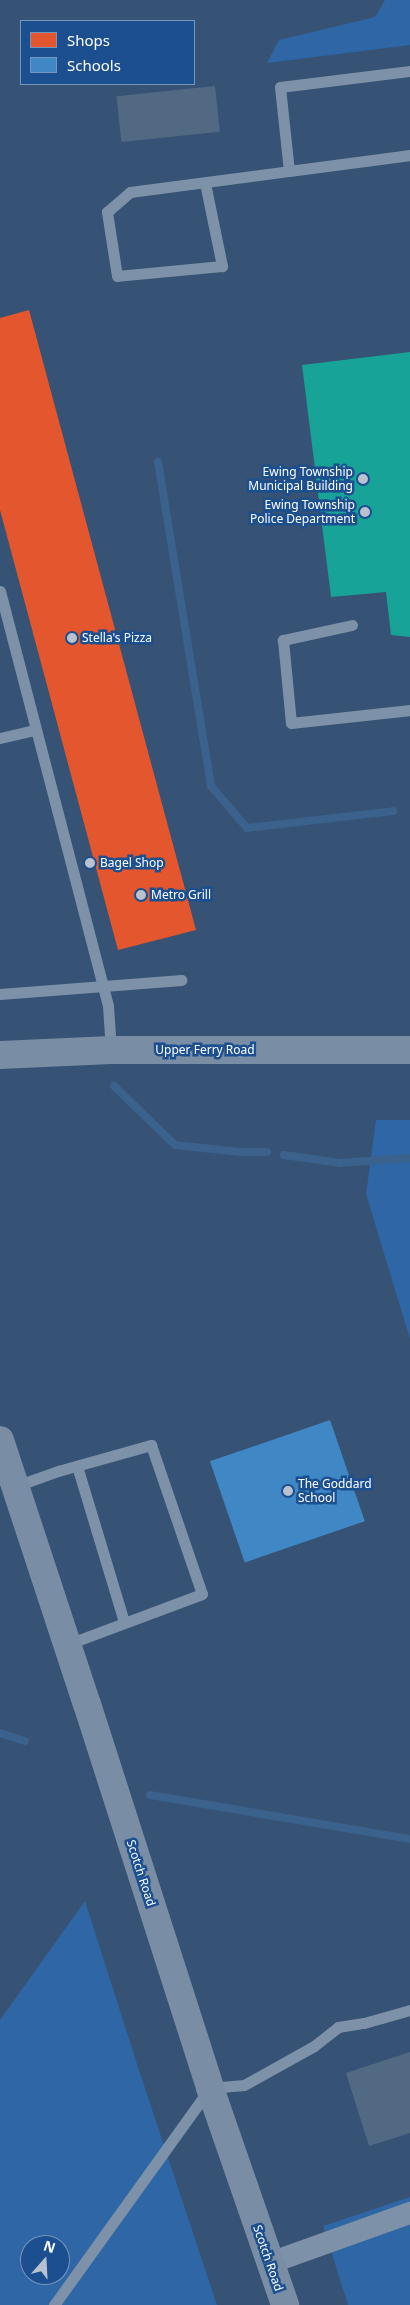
<!DOCTYPE html>
<html>
<head>
<meta charset="utf-8">
<style>
	body { margin:0 }
	#map { position:relative; width:410px; height:2305px; overflow:hidden; background:#365274; font-family:"Noto Sans",sans-serif }
	div>[style] { position:absolute }
	[style*='--x'] { left:calc(var(--x)*1px); top:calc(var(--y)*1px); width:calc(var(--w)*1px); rotate:calc(var(--a)*1deg) }
	.green>* { inset:0; background:#2f66a5 }
	.shops>* { inset:0; background:#e4572e }
	.schools>* { inset:0; background:#3f88c5; transform-origin:0 0 }
	.public>* { inset:0; background:#17a398 }
	.stream>* { height:8px; margin:-4px; padding:0 4px; transform-origin:4px; border-radius:4px; background:#3b618d }
	.building>* { inset:0; background:#526984; transform-origin:0 0 }
	.service>* { height:11px; margin:-5.5px; padding:0 5.5px; transform-origin:5.5px; border-radius:5.5px; background:#7d92a8 }
	.minor>* { height:22px; margin:-11px; padding:0 11px; transform-origin:11px; border-radius:11px; background:#7d92a8 }
	.secondary>* { height:28px; margin:-14px; padding:0 14px; transform-origin:14px; border-radius:14px; background:#798da4 }
	.dots>* { width:14px; height:14px; translate:-50% -50%; box-sizing:border-box; border:2px solid #1b4f8f; border-radius:50% }
	span { translate:-50% -50%; white-space:nowrap; text-align:center; line-height:1.15; -webkit-text-stroke:5px #1b4f8f; paint-order:stroke }
	.poi-label { font-size:12px; color:#fff }
	.right { translate:-100% -50%; text-align:right }
	.left { translate:0 -50%; text-align:left }
	.street-label { font-size:12px; color:#fff }
	.legend { position:absolute; left:20px; top:20px; width:175px; height:65px; box-sizing:border-box; background:#1b4f8f; border:1px solid #7695bc; margin:0; padding:6px 9px; list-style:none; font-size:15px; color:#fff }
	.legend li { display:flex; align-items:center; gap:10px; height:25px }
	.legend b { width:25px; border:1px solid #7695bc }
	.north { position:absolute; left:20px; top:2235px; width:50px; height:50px; box-sizing:border-box; background:#1b4f8f; border:1px solid #7695bc; border-radius:50%; rotate:19deg; font-size:14px; font-weight:700; line-height:20px; text-align:center; color:#fff }
	.north::after { content:''; display:block; margin:auto; width:18px; height:22px; background:#b9c2ce; clip-path:polygon(50% 0,100% 100%,50% 72%,0 100%) }
</style>
</head>
<body>
<div id="map">
	<div class="green">
		<i style="clip-path:polygon(385px 0,410px 0,410px 45px,267px 63px,279px 40px,375px 17px)"></i>
		<i style="clip-path:polygon(376px 1120px,410px 1120px,410px 1339px,366px 1194px)"></i>
		<i style="clip-path:polygon(evenodd,85px 1901px,138px 2067px,217px 2305px,0 2305px,0 2020px,85px 1901px,30px 2245px,60px 2245px,60px 2275px,30px 2275px,30px 2245px)"></i>
		<i style="clip-path:polygon(410px 2197px,410px 2305px,348px 2305px,323px 2226px)"></i>
	</div>
	<div class="shops">
		<i style="clip-path:polygon(29px 310px,196px 930px,118px 950px,0 510px,0 318px)"></i>
	</div>
	<div class="schools">
		<i style="left:330px;top:1420px;width:107px;height:127px;rotate:71deg"></i>
	</div>
	<div class="public">
		<i style="clip-path:polygon(410px 352px,410px 637px,391px 635px,386px 592px,331px 597px,302px 365px)"></i>
	</div>
	<div class="stream">
		<i style="--x:158;--y:462;--w:328;--a:80.7"></i>
		<i style="--x:211;--y:786;--w:55;--a:49.4"></i>
		<i style="--x:247;--y:828;--w:147;--a:-6.6"></i>
		<i style="--x:114;--y:1086;--w:85;--a:44"></i>
		<i style="--x:175;--y:1145;--w:65;--a:6.1"></i>
		<i style="--x:240;--y:1152;--w:27;--a:0"></i>
		<i style="--x:284;--y:1155;--w:57;--a:8.1"></i>
		<i style="--x:340;--y:1163;--w:70;--a:-4.1"></i>
		<i style="--x:0;--y:1733;--w:26;--a:18"></i>
		<i style="--x:150;--y:1795;--w:264;--a:9.6"></i>
	</div>
	<div class="building">
		<i style="left:215px;top:86px;width:46px;height:99px;rotate:84deg"></i>
		<i style="clip-path:polygon(410px 2052px,410px 2133px,369px 2146px,346px 2073px)"></i>
	</div>
	<div class="service">
		<i style="--x:410;--y:71;--w:131;--a:173"></i>
		<i style="--x:280;--y:87;--w:84;--a:83.9"></i>
		<i style="--x:289;--y:171;--w:122;--a:-7.5"></i>
		<i style="--x:205;--y:183;--w:85;--a:78.4"></i>
		<i style="--x:222;--y:266;--w:105;--a:174.6"></i>
		<i style="--x:117;--y:276;--w:65;--a:-98.9"></i>
		<i style="--x:107;--y:212;--w:30;--a:-41"></i>
		<i style="--x:130;--y:192;--w:160;--a:-7.5"></i>
		<i style="--x:0;--y:591;--w:429;--a:75.4"></i>
		<i style="--x:108;--y:1006;--w:44;--a:86.1"></i>
		<i style="--x:352;--y:625;--w:71;--a:167.7"></i>
		<i style="--x:283;--y:640;--w:83;--a:84.5"></i>
		<i style="--x:291;--y:723;--w:120;--a:-6.2"></i>
		<i style="--x:0;--y:738;--w:36;--a:-13"></i>
		<i style="--x:0;--y:994;--w:182;--a:-4.4"></i>
		<i style="--x:77;--y:1466;--w:163;--a:73.2"></i>
		<i style="--x:16;--y:1486;--w:45;--a:-19.7"></i>
		<i style="--x:58;--y:1471;--w:97;--a:-15.6"></i>
		<i style="--x:151;--y:1445;--w:157;--a:71.1"></i>
		<i style="--x:202;--y:1594;--w:143;--a:159.5"></i>
		<i style="--x:54;--y:2305;--w:267;--a:-54.3"></i>
		<i style="--x:210;--y:2088;--w:34;--a:-5"></i>
		<i style="--x:244;--y:2085;--w:80;--a:-29.1"></i>
		<i style="--x:314;--y:2046;--w:31;--a:-38"></i>
		<i style="--x:338;--y:2027;--w:26;--a:-9"></i>
		<i style="--x:364;--y:2023;--w:48;--a:-15.8"></i>
	</div>
	<div class="minor">
		<i style="--x:270;--y:2263;--w:149;--a:-19.7"></i>
	</div>
	<div class="secondary">
		<i style="--x:0;--y:1055;--w:111;--a:-2.6"></i>
		<i style="--x:111;--y:1050;--w:299;--a:0"></i>
		<i style="--x:0;--y:1440;--w:278;--a:71.8"></i>
		<i style="--x:87;--y:1704;--w:403;--a:72.2"></i>
		<i style="--x:210;--y:2088;--w:230;--a:70.9"></i>
	</div>
	<div class="dots">
		<i style="left:363px;top:479px;background:#b9c2ce"></i>
		<i style="left:365px;top:512px;background:#b9c2ce"></i>
		<i style="left:72px;top:638px;background:#b9c2ce"></i>
		<i style="left:90px;top:863px;background:#b9c2ce"></i>
		<i style="left:141px;top:895px;background:#b9c2ce"></i>
		<i style="left:288px;top:1491px;background:#b9c2ce"></i>
	</div>
	<div class="poi-label">
		<span class="right" style="left:353px;top:479px">Ewing Township<br>Municipal Building</span>
		<span class="right" style="left:355px;top:512px">Ewing Township<br>Police Department</span>
		<span class="left" style="left:82px;top:638px">Stella's Pizza</span>
		<span class="left" style="left:100px;top:863px">Bagel Shop</span>
		<span class="left" style="left:151px;top:895px">Metro Grill</span>
		<span class="left" style="left:298px;top:1491px">The Goddard<br>School</span>
	</div>
	<div class="street-label">
		<span style="left:205px;top:1050px">Upper Ferry Road</span>
		<span style="left:141px;top:1873px;rotate:72deg">Scotch Road</span>
		<span style="left:268px;top:2258px;rotate:71deg">Scotch Road</span>
	</div>
	<ul class="legend">
	<li><b style="height:14px;background:#e4572e"></b>Shops</li>
	<li><b style="height:14px;background:#3f88c5"></b>Schools</li>
	</ul>
	<div class="north">N</div>
</div>
</body>
</html>
